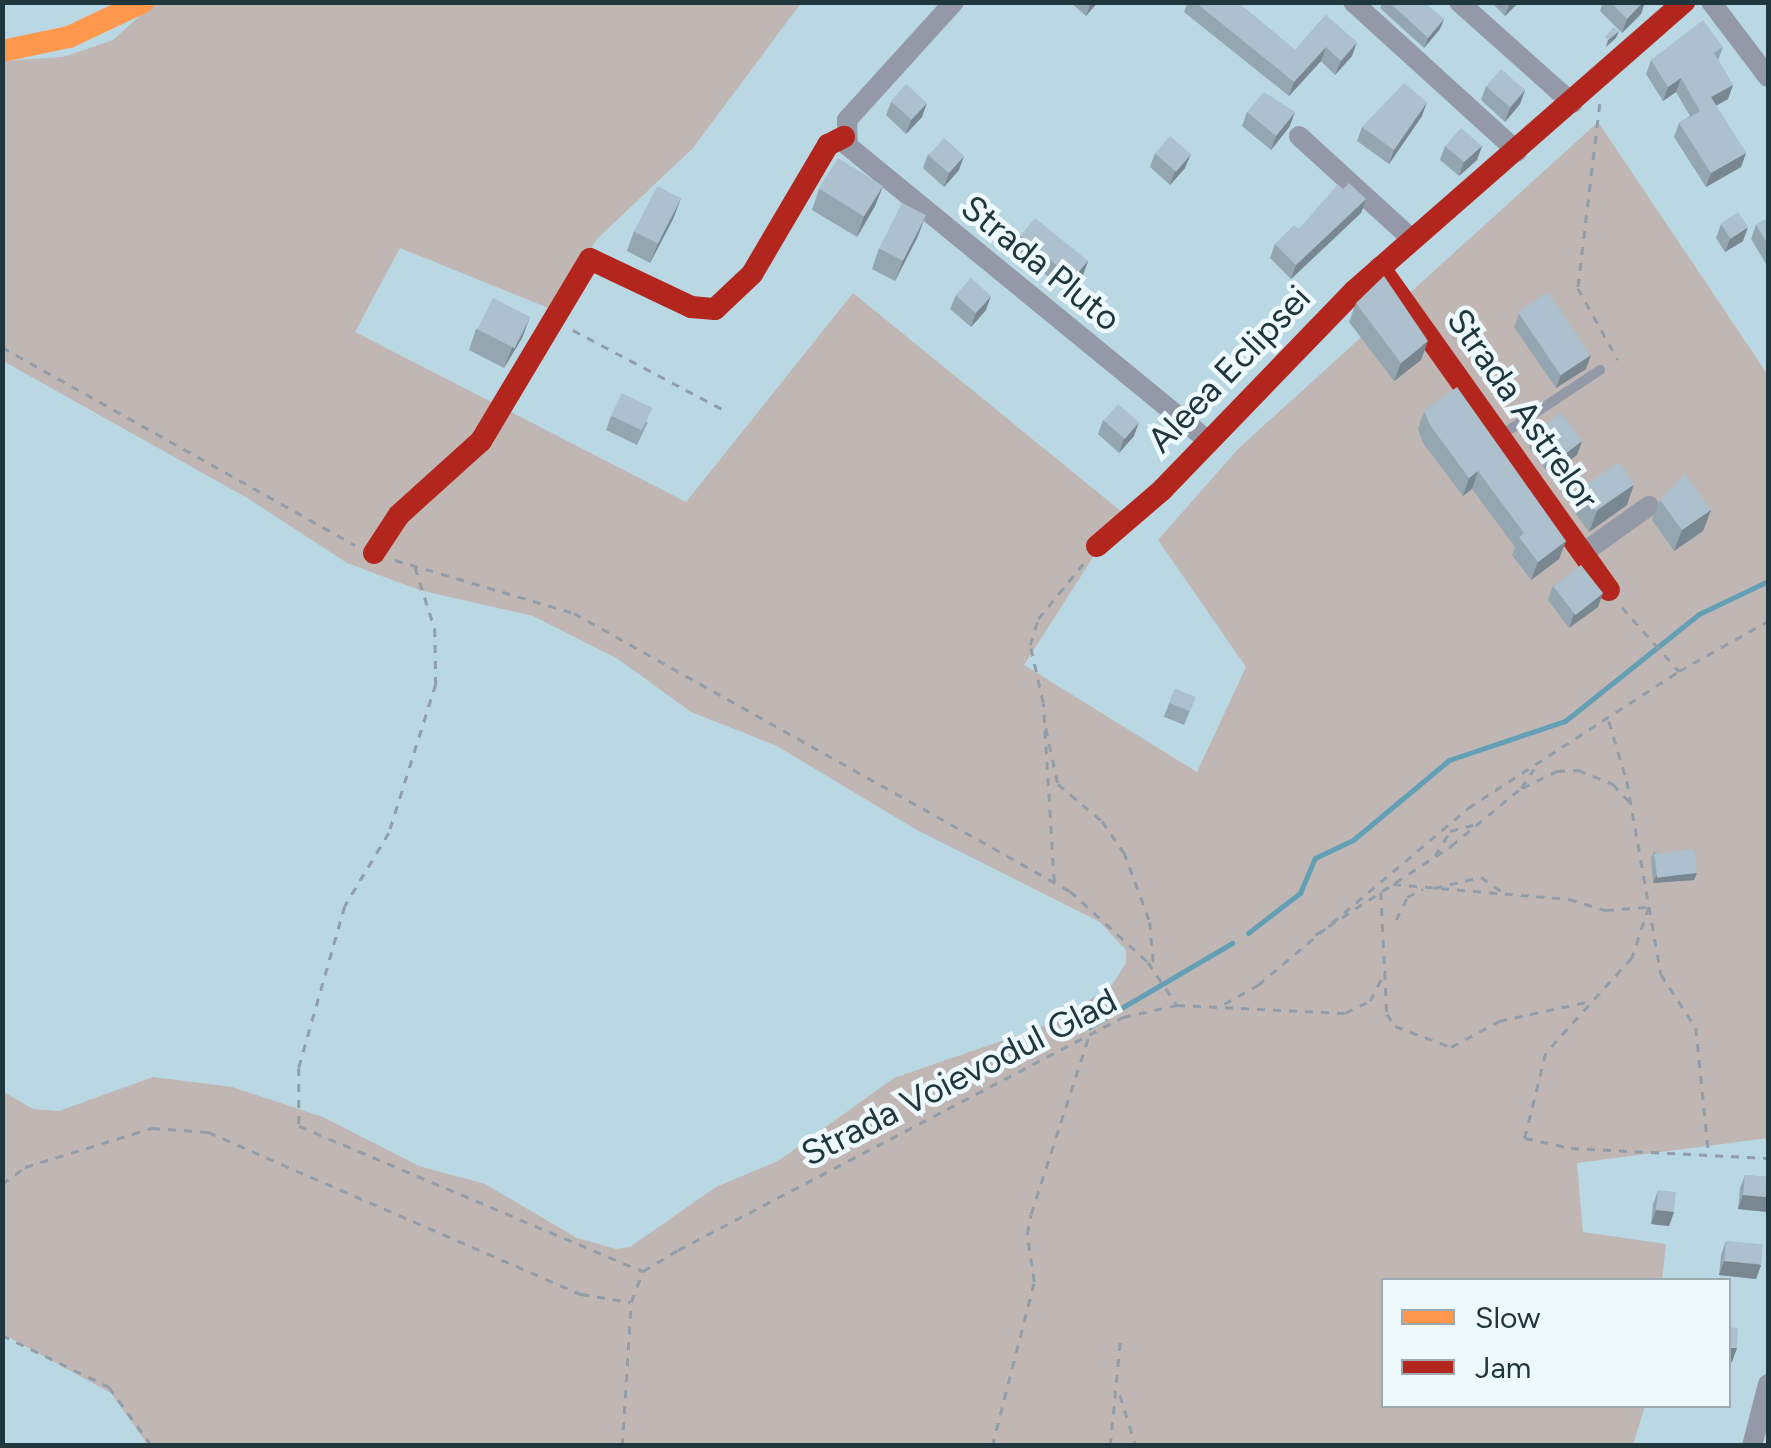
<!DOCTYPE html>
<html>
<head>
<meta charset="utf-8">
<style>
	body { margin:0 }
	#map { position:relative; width:1771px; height:1448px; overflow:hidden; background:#bad8e4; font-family:Figtree,sans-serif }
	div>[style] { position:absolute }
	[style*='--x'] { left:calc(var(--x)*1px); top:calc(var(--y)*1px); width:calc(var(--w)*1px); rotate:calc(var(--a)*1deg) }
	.green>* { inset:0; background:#c0b6b3 }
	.stream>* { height:5px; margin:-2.5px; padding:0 2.5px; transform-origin:2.5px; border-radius:2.5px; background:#63a0b5 }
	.path>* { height:2.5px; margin-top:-1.25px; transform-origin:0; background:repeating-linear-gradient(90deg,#919ea9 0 8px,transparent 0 16px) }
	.lane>* { height:10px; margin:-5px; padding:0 5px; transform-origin:5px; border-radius:5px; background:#9499a8 }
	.street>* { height:20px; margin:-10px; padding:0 10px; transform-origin:10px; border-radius:10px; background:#9499a8 }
	.slow>* { height:22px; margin:-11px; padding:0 11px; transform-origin:11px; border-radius:11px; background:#ff974d }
	.jam>* { height:22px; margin:-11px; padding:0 11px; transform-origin:11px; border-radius:11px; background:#b3261e }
	.wall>* { inset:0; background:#94a6b0; transform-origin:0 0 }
	.shaded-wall>* { inset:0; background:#788790 }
	.building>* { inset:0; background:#acc1cd; transform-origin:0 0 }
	span { translate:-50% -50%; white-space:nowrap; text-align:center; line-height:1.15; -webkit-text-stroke:9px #eef9fd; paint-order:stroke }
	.street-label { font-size:35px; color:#1f363d }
	.frame { position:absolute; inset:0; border:5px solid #1f363d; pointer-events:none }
	.legend { position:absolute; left:1381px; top:1278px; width:350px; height:130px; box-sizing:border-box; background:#eef9fd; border:2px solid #9babb0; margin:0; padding:12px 18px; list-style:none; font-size:30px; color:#1f363d }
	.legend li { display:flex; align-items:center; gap:20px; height:50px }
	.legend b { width:50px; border:2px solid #9babb0 }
</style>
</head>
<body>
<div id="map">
	<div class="green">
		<i style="clip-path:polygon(154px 3px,801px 3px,693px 148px,597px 239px,551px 309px,400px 248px,355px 332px,686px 502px,853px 293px,1122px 512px,1024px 665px,1197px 772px,1246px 667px,1158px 540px,1238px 449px,1598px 122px,1768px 375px,1768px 1138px,1577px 1163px,1583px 1232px,1666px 1244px,1662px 1280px,1384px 1280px,1384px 1406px,1645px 1406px,1633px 1445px,148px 1445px,111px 1393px,3px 1334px,2px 1091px,33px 1109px,59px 1111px,153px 1077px,232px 1087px,323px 1117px,419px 1166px,485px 1184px,577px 1238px,616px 1249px,630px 1247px,716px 1187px,778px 1161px,894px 1078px,1056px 1022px,1112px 985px,1126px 963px,1126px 950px,1100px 922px,917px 830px,777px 746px,691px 712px,618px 659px,533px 616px,419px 590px,347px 563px,249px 499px,3px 361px,3px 61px,63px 57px,113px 40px)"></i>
	</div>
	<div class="stream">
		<i style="--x:1248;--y:933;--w:66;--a:-37.6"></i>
		<i style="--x:1300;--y:893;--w:38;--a:-67"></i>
		<i style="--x:1315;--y:858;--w:42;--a:-25.3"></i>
		<i style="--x:1353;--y:840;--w:125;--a:-39.8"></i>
		<i style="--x:1449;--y:760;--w:122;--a:-18.6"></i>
		<i style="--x:1565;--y:721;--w:171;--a:-38.6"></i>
		<i style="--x:1699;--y:614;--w:76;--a:-25.6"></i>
		<i style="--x:1089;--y:1027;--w:166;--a:-30.4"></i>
	</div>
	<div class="path">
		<i style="--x:1600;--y:104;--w:185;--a:96.8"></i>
		<i style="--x:1578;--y:288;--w:82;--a:60.9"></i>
		<i style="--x:573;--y:330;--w:169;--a:27.9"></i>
		<i style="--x:2;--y:347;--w:405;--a:29.3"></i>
		<i style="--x:395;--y:560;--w:187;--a:16.5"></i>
		<i style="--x:574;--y:613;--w:569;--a:29.27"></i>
		<i style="--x:1070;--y:891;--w:105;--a:42.3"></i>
		<i style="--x:1148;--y:962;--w:52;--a:56"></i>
		<i style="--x:415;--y:567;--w:65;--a:72.1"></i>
		<i style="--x:435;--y:629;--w:55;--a:89"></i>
		<i style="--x:436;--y:684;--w:156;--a:107.5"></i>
		<i style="--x:389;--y:833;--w:85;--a:121.1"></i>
		<i style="--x:345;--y:906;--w:168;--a:105.9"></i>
		<i style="--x:299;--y:1068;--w:58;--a:90"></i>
		<i style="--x:299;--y:1126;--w:373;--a:22.9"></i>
		<i style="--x:1622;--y:607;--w:86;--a:48.3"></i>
		<i style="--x:1609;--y:721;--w:63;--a:73.3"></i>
		<i style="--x:1627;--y:781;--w:196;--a:80"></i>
		<i style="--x:1661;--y:974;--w:64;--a:57.1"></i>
		<i style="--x:1696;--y:1028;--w:128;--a:84.2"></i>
		<i style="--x:1046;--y:728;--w:57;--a:77.9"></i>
		<i style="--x:1058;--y:784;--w:57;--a:40.1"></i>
		<i style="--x:1102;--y:821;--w:38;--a:55"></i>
		<i style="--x:1124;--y:852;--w:75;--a:69.6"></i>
		<i style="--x:1150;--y:922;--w:48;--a:85.2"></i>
		<i style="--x:1522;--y:788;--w:39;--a:-26"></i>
		<i style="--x:1557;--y:771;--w:21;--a:-3"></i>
		<i style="--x:1578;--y:770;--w:38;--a:22"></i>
		<i style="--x:1613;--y:784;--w:25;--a:47"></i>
		<i style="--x:1435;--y:856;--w:29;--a:-59"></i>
		<i style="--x:1450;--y:831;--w:31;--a:-15"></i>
		<i style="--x:1054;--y:882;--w:179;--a:-93.5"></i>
		<i style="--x:1043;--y:703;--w:59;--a:-102.6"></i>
		<i style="--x:1030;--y:645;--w:27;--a:-73"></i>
		<i style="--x:1038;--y:619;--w:71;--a:-50.7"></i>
		<i style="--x:1393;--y:884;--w:177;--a:4.9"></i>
		<i style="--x:1569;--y:899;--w:39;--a:17"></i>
		<i style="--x:1606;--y:910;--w:41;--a:-4.2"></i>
		<i style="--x:1434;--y:888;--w:48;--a:-13.2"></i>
		<i style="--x:1481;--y:877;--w:32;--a:35"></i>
		<i style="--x:1381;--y:892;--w:122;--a:87.2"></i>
		<i style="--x:1387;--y:1014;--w:14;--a:56"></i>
		<i style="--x:1395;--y:1026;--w:60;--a:20.6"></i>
		<i style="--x:1451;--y:1047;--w:55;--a:-28.4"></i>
		<i style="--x:1499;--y:1021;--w:94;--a:-12.3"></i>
		<i style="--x:1649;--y:907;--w:54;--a:108.4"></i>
		<i style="--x:1632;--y:958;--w:128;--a:132.2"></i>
		<i style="--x:1546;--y:1053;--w:88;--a:103.9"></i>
		<i style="--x:1525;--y:1138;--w:47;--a:12.3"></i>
		<i style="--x:1571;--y:1148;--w:197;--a:2.9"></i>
		<i style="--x:1396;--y:920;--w:25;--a:-64"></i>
		<i style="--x:1407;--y:897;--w:18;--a:-27"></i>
		<i style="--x:1315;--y:935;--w:163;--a:-33.2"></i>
		<i style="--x:1451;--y:846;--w:91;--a:-39.6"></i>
		<i style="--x:1521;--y:788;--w:23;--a:-56"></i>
		<i style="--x:1224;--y:1004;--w:39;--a:-29"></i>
		<i style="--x:1258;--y:985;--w:275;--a:-40.1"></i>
		<i style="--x:1468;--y:808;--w:252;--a:-33"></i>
		<i style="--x:1679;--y:671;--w:102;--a:-29.3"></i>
		<i style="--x:2;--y:1184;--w:29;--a:-36"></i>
		<i style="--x:25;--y:1167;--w:133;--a:-17.1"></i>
		<i style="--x:152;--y:1128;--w:56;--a:4.1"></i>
		<i style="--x:208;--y:1132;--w:407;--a:23.5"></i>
		<i style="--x:581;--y:1294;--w:50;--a:9.3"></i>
		<i style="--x:2;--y:1335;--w:119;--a:25.9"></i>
		<i style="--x:109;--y:1387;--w:73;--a:53.9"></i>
		<i style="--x:1120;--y:1395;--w:53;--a:72.6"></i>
		<i style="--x:622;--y:1446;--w:144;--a:-86.4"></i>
		<i style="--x:631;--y:1302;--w:33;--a:-69"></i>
		<i style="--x:643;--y:1271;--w:41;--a:-31"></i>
		<i style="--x:678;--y:1250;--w:502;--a:-27.64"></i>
		<i style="--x:1123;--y:1017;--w:55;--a:-12.5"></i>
		<i style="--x:1177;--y:1005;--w:168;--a:2.7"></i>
		<i style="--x:1345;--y:1013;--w:28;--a:-26"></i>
		<i style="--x:1370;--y:1001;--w:34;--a:-63"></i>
		<i style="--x:992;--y:1446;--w:169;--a:-75.6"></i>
		<i style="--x:1034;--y:1282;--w:49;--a:-98.3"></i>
		<i style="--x:1027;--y:1234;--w:20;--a:-79"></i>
		<i style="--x:1031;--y:1214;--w:188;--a:-72"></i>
		<i style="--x:1110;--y:1446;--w:104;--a:-84.5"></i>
	</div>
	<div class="lane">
		<i style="--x:1500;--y:436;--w:120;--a:-33.4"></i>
	</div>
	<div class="street">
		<i style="--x:954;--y:2;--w:159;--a:132.2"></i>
		<i style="--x:847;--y:120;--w:26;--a:88"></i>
		<i style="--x:848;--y:146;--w:465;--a:39.3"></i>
		<i style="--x:1353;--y:2;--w:222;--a:42.3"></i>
		<i style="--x:1459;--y:2;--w:152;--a:41.8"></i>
		<i style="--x:1711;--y:2;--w:94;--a:52.8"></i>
		<i style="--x:1299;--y:136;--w:154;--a:42.4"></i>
		<i style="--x:1583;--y:553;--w:81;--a:-35.5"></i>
		<i style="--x:1752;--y:1446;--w:64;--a:-75.5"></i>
	</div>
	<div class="slow">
		<i style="--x:2;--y:51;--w:68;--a:-11.8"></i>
		<i style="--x:69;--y:37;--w:82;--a:-25.3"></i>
	</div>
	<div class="jam">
		<i style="--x:1380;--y:268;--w:395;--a:54.6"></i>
		<i style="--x:1097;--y:546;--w:86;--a:-40.7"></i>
		<i style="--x:1162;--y:490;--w:277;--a:-46"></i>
		<i style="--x:1354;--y:291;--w:439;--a:-41.2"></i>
		<i style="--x:374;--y:553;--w:45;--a:-56.7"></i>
		<i style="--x:399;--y:515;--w:110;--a:-42.1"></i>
		<i style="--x:481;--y:441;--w:212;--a:-59.1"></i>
		<i style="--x:590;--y:259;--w:112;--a:25.4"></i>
		<i style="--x:691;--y:307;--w:24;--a:5"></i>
		<i style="--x:715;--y:309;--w:51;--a:-43.4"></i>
		<i style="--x:752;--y:274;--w:150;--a:-59.5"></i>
		<i style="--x:828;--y:145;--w:18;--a:-27"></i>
	</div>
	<div class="wall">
		<i style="clip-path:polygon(1070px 2px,1098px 2px,1086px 16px)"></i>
		<i style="clip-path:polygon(1188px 2px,1237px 2px,1295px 50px,1326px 15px,1352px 56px,1335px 75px,1321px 61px,1289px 96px,1184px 12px)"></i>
		<i style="clip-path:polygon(1383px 2px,1423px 2px,1444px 19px,1440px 29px,1424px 48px,1380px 8px)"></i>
		<i style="clip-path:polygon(1491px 2px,1519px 2px,1505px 16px)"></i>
		<i style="clip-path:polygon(1603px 2px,1645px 2px,1641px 14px,1622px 33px,1600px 11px)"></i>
		<i style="clip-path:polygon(1723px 47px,1718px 60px,1733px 85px,1728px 99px,1716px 106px,1746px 153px,1741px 167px,1706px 187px,1674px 137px,1679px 123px,1690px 116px,1676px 92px,1663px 101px,1646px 74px,1651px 60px)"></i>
		<i style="clip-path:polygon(1486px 86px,1525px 90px,1520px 104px,1505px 122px,1481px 100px)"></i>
		<i style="clip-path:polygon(891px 102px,922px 117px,906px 134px,886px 115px)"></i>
		<i style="clip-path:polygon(1247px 112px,1290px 126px,1271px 150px,1242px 126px)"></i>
		<i style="clip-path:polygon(1422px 116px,1389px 164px,1357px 141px,1362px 127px)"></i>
		<i style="clip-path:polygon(1445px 146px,1482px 146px,1477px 160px,1459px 176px,1440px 160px)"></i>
		<i style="clip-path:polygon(1155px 153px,1185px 168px,1170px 185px,1150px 167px)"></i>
		<i style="clip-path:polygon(928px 154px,959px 170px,944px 187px,923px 168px)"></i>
		<i style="clip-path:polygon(883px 186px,875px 206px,857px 237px,812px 210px,819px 189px)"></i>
		<i style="clip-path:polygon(1343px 189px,1366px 199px,1361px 213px,1291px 279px,1270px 258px,1275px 244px,1299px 229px)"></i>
		<i style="clip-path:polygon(681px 198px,673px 219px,650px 263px,627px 251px,634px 231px)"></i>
		<i style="clip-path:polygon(1768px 218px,1768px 267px,1751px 239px,1756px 225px)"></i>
		<i style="clip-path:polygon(1721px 224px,1743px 241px,1725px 252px,1716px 238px)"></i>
		<i style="clip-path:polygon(1020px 235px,1088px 261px,1083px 275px,1067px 292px,1015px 249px)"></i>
		<i style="clip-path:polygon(918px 236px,895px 281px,872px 269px,879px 248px)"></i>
		<i style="clip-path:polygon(956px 295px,986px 310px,971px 327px,950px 309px)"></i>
		<i style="clip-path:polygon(1356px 303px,1421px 360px,1394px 381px,1349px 322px)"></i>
		<i style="clip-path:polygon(1519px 313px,1586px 369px,1556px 388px,1514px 327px)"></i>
		<i style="clip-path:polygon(530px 317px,522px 338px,504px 368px,469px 350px,476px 329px)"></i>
		<i style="clip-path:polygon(1424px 411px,1566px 541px,1559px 559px,1531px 580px,1512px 555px,1515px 547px,1472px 489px,1463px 496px,1423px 443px,1418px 429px)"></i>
		<i style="clip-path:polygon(611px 416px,648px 422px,637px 445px,606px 430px)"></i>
		<i style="clip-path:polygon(1103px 420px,1134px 436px,1119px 453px,1098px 434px)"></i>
		<i style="clip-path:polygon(1534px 433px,1582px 441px,1577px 455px,1550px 476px,1529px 447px)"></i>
		<i style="clip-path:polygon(1634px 484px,1627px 505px,1589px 532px,1573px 510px,1581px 489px)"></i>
		<i style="clip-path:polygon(1660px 500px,1711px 510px,1703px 531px,1674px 551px,1652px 520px)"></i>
		<i style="clip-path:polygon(1553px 586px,1598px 607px,1569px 628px,1548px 600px)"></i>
		<i style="left:1175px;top:689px;width:22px;height:30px;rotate:22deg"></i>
		<i style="clip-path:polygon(1654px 851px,1694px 880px,1653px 883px,1651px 858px)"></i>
		<i style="clip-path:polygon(1745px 1175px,1768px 1177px,1768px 1212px,1738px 1209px,1740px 1188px)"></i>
		<i style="clip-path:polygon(1658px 1190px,1674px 1212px,1669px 1226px,1651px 1224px,1653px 1204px)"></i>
		<i style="clip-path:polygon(1726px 1241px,1761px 1265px,1756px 1279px,1719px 1275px,1721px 1255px)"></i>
	</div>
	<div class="shaded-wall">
		<i style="clip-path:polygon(1091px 2px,1098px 2px,1086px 16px)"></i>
		<i style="clip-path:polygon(1519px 2px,1505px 16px,1510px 3px)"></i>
		<i style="clip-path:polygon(1643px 2px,1645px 2px,1641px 14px,1622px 33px,1627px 19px)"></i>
		<i style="clip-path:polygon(1444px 19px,1440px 29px,1424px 48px,1428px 38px)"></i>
		<i style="clip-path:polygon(1619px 31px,1616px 38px,1606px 47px,1608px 40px)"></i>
		<i style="clip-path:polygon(1357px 42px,1352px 56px,1335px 75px,1341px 61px)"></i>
		<i style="clip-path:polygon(1326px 47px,1321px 61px,1289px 96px,1294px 82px)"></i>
		<i style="clip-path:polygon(1681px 78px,1676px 92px,1663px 101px,1668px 87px)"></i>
		<i style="clip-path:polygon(1733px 85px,1728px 99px,1706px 111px,1711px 97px)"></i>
		<i style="clip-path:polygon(1525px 90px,1520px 104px,1505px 122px,1510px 108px)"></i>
		<i style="clip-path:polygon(1427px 102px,1422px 116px,1389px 164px,1394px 150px)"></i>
		<i style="clip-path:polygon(927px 103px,922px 117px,906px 134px,911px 120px)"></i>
		<i style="clip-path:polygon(1295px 112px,1290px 126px,1271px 150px,1276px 136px)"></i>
		<i style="clip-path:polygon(1482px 146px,1477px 160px,1459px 176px,1464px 162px)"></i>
		<i style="clip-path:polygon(1746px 153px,1741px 167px,1706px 187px,1711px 173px)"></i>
		<i style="clip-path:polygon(1191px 154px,1185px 168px,1170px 185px,1175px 171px)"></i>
		<i style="clip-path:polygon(964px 156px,959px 170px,944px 187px,949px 173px)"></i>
		<i style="clip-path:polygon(883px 186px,875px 206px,857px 237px,864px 216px)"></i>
		<i style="clip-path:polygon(681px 198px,673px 219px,650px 263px,658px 243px)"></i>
		<i style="clip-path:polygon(1366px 199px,1361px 213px,1291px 279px,1296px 265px)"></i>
		<i style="clip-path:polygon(926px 215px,918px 236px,895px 281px,903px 260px)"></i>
		<i style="clip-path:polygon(1748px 227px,1743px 241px,1725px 252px,1730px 239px)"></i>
		<i style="clip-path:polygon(1088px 261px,1083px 275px,1067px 292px,1072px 278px)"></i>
		<i style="clip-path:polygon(991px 296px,986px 310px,971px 327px,976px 313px)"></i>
		<i style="clip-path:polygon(530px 317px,522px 338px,504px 368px,512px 348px)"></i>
		<i style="clip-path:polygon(1428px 341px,1421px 360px,1394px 381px,1401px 363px)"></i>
		<i style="clip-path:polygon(1591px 355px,1586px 369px,1556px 388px,1561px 375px)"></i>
		<i style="clip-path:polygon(1139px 422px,1134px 436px,1119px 453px,1124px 439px)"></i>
		<i style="clip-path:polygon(1582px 441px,1577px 455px,1550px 476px,1555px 462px)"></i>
		<i style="clip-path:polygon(1478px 471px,1472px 489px,1463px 496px,1469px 478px)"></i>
		<i style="clip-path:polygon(1634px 484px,1627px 505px,1589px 532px,1597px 511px)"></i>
		<i style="clip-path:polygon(1711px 510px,1703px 531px,1674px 551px,1682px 530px)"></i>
		<i style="clip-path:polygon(1566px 541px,1559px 559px,1531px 580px,1538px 562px)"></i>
		<i style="clip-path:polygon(1603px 593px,1598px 607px,1569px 628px,1574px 614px)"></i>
		<i style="clip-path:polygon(1697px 873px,1694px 880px,1653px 883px,1656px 876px)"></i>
		<i style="clip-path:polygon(1743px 1195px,1768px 1197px,1768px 1212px,1738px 1209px)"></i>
		<i style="clip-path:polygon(1656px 1210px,1674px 1212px,1669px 1226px,1651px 1224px)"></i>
		<i style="clip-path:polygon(1724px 1261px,1761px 1265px,1756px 1279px,1719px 1275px)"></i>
		<i style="clip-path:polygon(1728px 1348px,1737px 1348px,1732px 1362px,1728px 1362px)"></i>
	</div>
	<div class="building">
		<i style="clip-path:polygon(1195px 2px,1237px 2px,1295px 50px,1326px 15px,1357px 42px,1341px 61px,1326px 47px,1294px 82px)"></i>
		<i style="clip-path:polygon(1389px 2px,1423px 2px,1444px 19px,1428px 38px)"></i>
		<i style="clip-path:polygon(1610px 2px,1643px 2px,1627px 19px)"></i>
		<i style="clip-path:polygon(1703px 20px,1723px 47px,1714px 53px,1733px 85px,1711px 97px,1746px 153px,1711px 173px,1679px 123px,1700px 111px,1681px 78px,1668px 87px,1651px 60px)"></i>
		<i style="clip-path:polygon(1613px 27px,1619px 31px,1608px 40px,1605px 37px)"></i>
		<i style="left:1501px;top:69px;width:32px;height:23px;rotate:41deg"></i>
		<i style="clip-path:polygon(1404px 83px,1427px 102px,1394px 150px,1362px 127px)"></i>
		<i style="left:906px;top:84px;width:28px;height:23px;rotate:42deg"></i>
		<i style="clip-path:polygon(1264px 92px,1295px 112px,1276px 136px,1247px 112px)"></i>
		<i style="clip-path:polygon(1461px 128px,1482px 146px,1464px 162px,1445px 146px)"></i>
		<i style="left:1170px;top:136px;width:28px;height:23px;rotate:41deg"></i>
		<i style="left:944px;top:138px;width:27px;height:23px;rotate:42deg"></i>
		<i style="left:838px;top:158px;width:53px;height:36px;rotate:32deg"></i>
		<i style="clip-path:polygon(1349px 183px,1366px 199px,1296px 265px,1275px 244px,1294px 225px,1299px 229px,1338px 184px,1343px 189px)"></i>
		<i style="left:657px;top:186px;width:27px;height:51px;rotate:27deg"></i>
		<i style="left:902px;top:203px;width:27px;height:51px;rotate:27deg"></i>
		<i style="left:1738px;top:212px;width:18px;height:21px;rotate:56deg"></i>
		<i style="left:1035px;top:218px;width:68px;height:23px;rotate:39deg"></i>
		<i style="clip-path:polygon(1768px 218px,1768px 245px,1756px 225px)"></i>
		<i style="clip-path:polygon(1384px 276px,1428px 341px,1401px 363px,1356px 303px)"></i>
		<i style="left:971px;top:278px;width:27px;height:23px;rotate:42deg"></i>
		<i style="left:1548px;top:292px;width:76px;height:36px;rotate:56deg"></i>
		<i style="left:493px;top:298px;width:42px;height:35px;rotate:27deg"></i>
		<i style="clip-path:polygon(1457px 387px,1566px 541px,1538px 562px,1519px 537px,1524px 533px,1478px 471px,1469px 478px,1430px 425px,1424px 411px)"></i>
		<i style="left:622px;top:393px;width:34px;height:25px;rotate:26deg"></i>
		<i style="left:1118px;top:404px;width:28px;height:22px;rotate:41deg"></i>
		<i style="left:1561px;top:413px;width:35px;height:34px;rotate:53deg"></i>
		<i style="left:1619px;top:462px;width:27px;height:47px;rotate:56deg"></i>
		<i style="clip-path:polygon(1685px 474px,1711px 510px,1682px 530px,1660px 500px)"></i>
		<i style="left:1581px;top:565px;width:36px;height:35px;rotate:52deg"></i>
		<i style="left:1175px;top:689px;width:22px;height:15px;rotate:22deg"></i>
		<i style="left:1694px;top:849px;width:24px;height:40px;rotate:83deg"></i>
		<i style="left:1745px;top:1175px;width:23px;height:20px;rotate:5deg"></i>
		<i style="left:1658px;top:1190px;width:18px;height:20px;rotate:6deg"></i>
		<i style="left:1726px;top:1241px;width:37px;height:20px;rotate:5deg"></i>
		<i style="clip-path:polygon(1728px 1327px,1738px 1328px,1737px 1348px,1728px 1348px)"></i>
	</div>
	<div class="street-label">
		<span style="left:1041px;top:263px;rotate:39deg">Strada Pluto</span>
		<span style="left:1229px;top:369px;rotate:-46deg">Aleea Eclipsei</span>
		<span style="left:1523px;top:409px;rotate:55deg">Strada Astrelor</span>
		<span style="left:959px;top:1077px;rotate:-27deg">Strada Voievodul Glad</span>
	</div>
	<div class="frame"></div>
	<ul class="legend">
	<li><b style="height:12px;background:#ff974d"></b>Slow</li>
	<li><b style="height:12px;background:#b3261e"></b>Jam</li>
	</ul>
</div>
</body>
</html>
